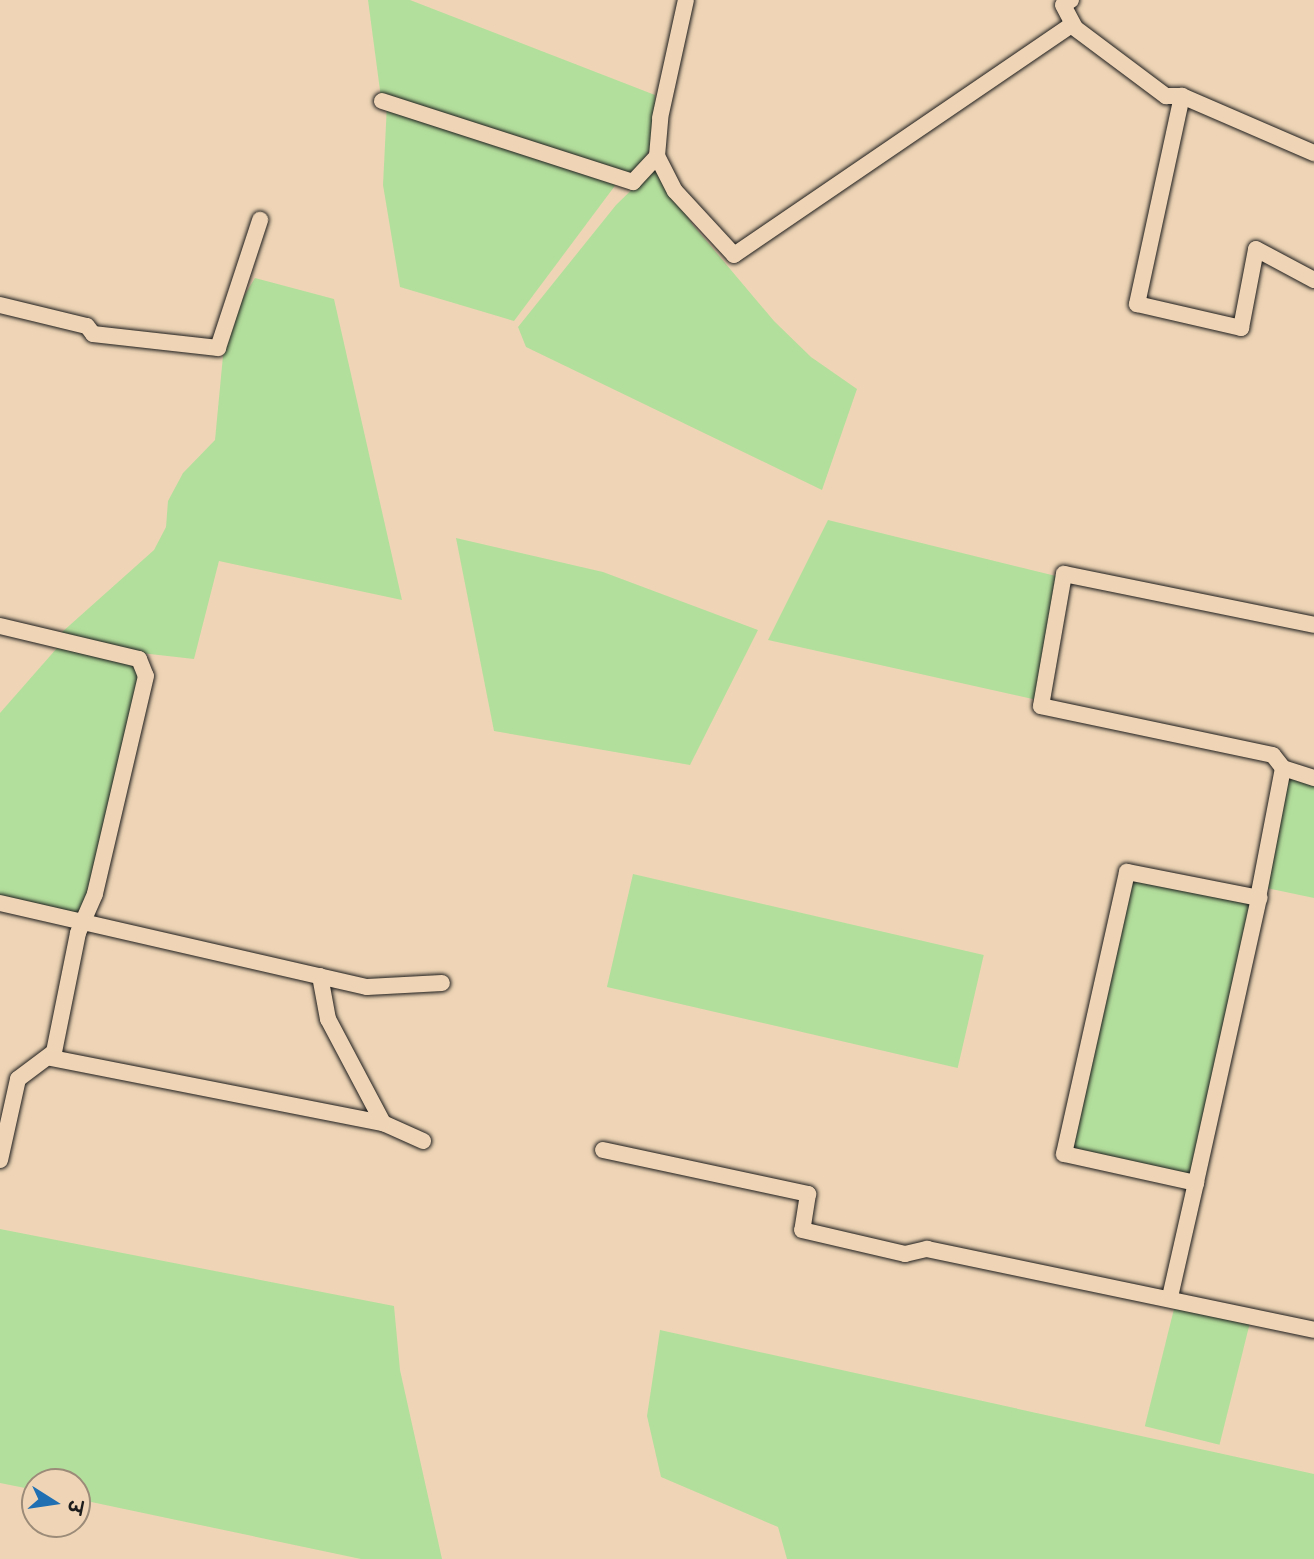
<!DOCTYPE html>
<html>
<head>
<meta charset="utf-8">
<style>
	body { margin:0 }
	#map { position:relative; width:1314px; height:1559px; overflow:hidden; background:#efd5b6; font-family:Caveat,"Playpen Sans Deva",sans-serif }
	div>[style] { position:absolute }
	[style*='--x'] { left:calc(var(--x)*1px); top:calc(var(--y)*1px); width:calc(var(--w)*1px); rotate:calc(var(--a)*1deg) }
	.green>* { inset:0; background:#b3df9c; transform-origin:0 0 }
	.roads { filter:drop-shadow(0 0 2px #1c1c1c) drop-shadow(0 0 2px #1c1c1c) }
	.minor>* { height:16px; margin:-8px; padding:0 8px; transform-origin:8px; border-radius:8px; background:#efd5b6 }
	span { translate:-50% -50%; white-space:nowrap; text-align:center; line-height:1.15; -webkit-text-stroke:7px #efd5b6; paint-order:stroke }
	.north { position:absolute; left:21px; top:1468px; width:70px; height:70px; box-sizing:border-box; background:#efd5b6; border:2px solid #9b8b78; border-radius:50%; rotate:102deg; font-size:19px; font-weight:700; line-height:28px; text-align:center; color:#1c1c1c }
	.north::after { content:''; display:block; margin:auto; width:24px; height:32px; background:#1f6fb2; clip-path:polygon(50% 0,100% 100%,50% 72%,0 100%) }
</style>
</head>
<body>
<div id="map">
	<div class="green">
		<i style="clip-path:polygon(368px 0,410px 0,655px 95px,654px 143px,632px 178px,381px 98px)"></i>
		<i style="clip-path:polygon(387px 104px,620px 179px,514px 321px,400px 287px,383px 185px)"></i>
		<i style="clip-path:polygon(654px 168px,693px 225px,774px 321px,811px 357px,857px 389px,822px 490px,526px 347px,518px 327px,616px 205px)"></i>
		<i style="clip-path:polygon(255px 278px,334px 299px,402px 600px,219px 561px,194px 659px,132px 652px,61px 633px,154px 550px,166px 527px,168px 501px,183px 473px,215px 440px,224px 345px,235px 311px)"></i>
		<i style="clip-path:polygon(828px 520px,1060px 577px,1037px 700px,768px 640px)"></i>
		<i style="clip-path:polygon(456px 538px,603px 572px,758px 630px,690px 765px,494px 731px)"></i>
		<i style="clip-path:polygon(57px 648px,136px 662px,139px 674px,82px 915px,0 897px,0 713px)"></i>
		<i style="clip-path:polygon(1288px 777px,1314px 784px,1314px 898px,1267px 888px)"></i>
		<i style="left:633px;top:874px;width:360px;height:116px;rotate:13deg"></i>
		<i style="left:1130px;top:876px;width:128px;height:283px;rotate:12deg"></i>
		<i style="clip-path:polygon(0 1229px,394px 1306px,400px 1370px,442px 1559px,361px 1559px,77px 1499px,77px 1482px,35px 1482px,35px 1490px,0 1483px)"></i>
		<i style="left:1176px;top:1301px;width:77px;height:129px;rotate:14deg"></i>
		<i style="clip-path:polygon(660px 1330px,1314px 1474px,1314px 1559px,787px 1559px,778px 1527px,661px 1477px,647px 1416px)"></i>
	</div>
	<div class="roads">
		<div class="minor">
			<i style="--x:1071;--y:0;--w:9;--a:148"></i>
			<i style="--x:1063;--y:5;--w:26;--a:62"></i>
			<i style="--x:1075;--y:28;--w:114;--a:36.8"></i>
			<i style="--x:1166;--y:96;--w:16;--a:0"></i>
			<i style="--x:1182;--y:96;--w:144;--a:23.4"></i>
			<i style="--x:1182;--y:96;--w:213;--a:102.2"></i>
			<i style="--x:1137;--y:304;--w:107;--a:13"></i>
			<i style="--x:1241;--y:328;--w:80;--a:-79.2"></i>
			<i style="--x:1256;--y:249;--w:66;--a:28.1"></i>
			<i style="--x:382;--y:101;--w:264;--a:17.9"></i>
			<i style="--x:633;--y:182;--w:35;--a:-47"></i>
			<i style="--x:657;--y:156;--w:39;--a:63"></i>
			<i style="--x:675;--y:191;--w:87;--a:47.3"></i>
			<i style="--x:734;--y:255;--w:409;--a:-34.3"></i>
			<i style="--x:657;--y:156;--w:38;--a:-85"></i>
			<i style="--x:660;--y:118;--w:121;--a:-77.6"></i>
			<i style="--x:0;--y:305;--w:89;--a:13.6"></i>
			<i style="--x:87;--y:326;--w:10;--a:53"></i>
			<i style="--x:93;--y:334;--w:126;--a:6.4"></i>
			<i style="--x:218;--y:348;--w:135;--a:-71.8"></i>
			<i style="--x:0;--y:626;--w:143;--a:13.4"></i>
			<i style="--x:139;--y:659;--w:18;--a:68"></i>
			<i style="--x:146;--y:676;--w:224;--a:103.2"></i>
			<i style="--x:95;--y:894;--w:43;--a:113.6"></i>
			<i style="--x:78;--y:933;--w:121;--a:101.4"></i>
			<i style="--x:54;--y:1052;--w:45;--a:143.1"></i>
			<i style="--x:18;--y:1079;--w:83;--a:102.5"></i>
			<i style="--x:1283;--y:768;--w:16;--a:-128"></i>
			<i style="--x:1273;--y:755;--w:237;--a:-168.1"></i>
			<i style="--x:1041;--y:706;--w:134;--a:-80.1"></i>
			<i style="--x:1064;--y:574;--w:255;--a:11.5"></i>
			<i style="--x:1258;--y:898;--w:132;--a:-79.1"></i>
			<i style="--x:1283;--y:768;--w:33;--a:18"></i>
			<i style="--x:0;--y:903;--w:376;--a:12.9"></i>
			<i style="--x:367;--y:987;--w:75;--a:-3.1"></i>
			<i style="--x:320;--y:976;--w:44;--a:79.5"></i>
			<i style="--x:328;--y:1019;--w:118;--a:62.1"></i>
			<i style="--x:383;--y:1123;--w:44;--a:24.2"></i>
			<i style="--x:51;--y:1058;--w:338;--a:11.1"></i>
			<i style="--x:603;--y:1150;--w:210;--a:12.1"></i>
			<i style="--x:808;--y:1194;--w:36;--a:99"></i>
			<i style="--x:802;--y:1230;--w:106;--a:13.1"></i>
			<i style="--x:905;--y:1254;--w:23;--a:-13"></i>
			<i style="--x:927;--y:1249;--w:395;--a:11.8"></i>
			<i style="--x:1170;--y:1297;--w:117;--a:-77.2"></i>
			<i style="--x:1196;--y:1183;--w:135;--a:-167.6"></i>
			<i style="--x:1064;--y:1154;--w:289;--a:-77.4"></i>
			<i style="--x:1127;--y:872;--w:135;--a:11.1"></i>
			<i style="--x:1259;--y:898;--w:292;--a:102.5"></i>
		</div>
	</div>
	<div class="north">उ</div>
</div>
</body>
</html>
